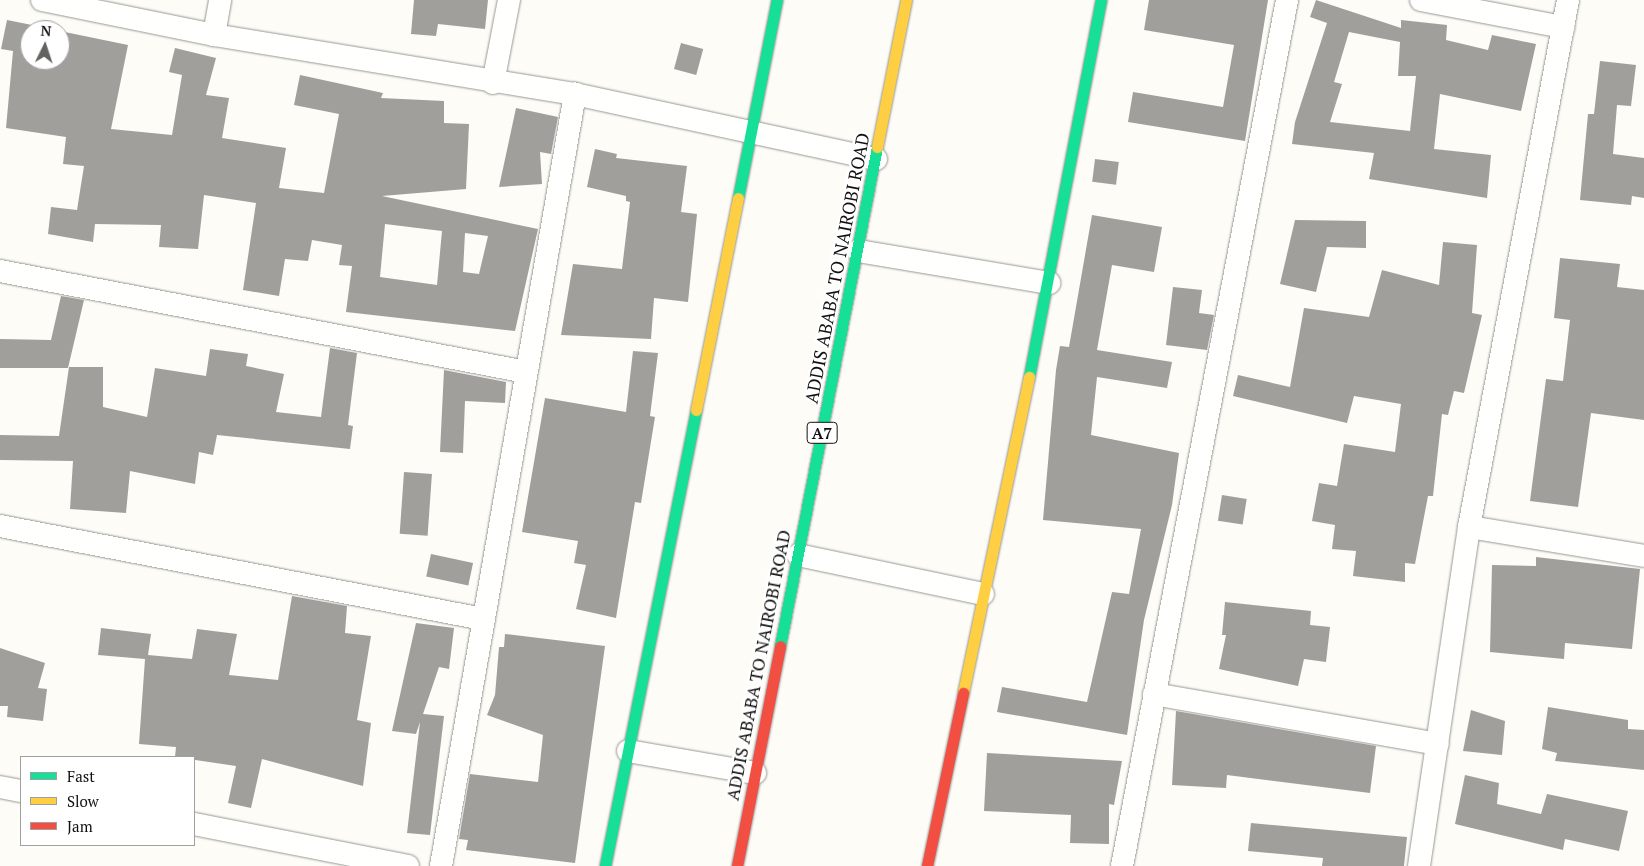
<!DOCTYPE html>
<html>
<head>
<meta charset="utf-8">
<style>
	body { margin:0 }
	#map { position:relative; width:1644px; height:866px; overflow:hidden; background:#fdfcf7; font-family:"PT Serif",serif }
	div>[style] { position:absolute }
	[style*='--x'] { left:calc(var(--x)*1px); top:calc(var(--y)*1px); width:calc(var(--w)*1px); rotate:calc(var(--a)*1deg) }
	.building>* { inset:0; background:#a19f9c; transform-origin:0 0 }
	.roads { filter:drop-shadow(0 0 1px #979795) drop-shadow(0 0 1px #979795) }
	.street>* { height:22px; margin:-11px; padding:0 11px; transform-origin:11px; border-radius:11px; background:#fffffe }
	.fast>* { height:11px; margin:-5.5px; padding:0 5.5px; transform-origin:5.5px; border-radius:5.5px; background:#16e098 }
	.slow>* { height:11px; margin:-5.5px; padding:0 5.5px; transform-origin:5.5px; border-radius:5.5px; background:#ffcf43 }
	.jam>* { height:11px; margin:-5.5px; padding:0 5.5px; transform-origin:5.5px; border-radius:5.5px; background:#f24e42 }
	span { translate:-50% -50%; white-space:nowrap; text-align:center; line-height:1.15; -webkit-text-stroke:5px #fff; paint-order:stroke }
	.shield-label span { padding:1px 4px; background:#fff; border:1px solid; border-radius:4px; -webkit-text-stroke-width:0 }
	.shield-label { font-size:16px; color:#111; font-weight:700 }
	.street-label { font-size:18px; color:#111 }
	.legend { position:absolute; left:20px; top:756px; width:175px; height:90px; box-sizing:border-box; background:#fff; border:1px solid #a0a0a0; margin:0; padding:6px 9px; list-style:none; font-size:15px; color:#111 }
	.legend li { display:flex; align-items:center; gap:10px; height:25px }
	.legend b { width:25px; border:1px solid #a0a0a0 }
	.north { position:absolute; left:20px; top:20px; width:50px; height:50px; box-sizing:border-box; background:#fff; border:1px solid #a0a0a0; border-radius:50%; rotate:4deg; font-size:14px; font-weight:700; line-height:20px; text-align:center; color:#111 }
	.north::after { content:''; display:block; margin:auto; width:18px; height:22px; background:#646362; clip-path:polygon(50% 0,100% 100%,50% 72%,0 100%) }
</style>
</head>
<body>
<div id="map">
	<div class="building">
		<i style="clip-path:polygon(414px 0,488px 0,485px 29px,438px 24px,436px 36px,411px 34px)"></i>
		<i style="clip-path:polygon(1149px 0,1268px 0,1245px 141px,1128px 122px,1133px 92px,1223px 107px,1234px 45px,1144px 30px)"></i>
		<i style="clip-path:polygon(evenodd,1316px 0,1401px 28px,1401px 20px,1447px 25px,1446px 40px,1488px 50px,1492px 35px,1536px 44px,1521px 111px,1440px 94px,1434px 149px,1491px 155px,1487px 198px,1369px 179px,1374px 153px,1292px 144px,1295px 122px,1327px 23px,1310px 17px,1316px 0,1349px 32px,1400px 42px,1398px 76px,1416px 76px,1410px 131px,1330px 122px,1342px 84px,1334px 82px,1349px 32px)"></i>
		<i style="clip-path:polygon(evenodd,7px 20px,57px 30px,30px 30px,30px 60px,60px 60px,60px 31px,128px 45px,111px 129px,172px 135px,182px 75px,169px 72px,175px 48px,216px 58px,206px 95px,229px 98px,222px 138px,286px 148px,279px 188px,324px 193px,339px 114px,294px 105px,300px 75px,383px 93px,381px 98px,444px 101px,444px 123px,469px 124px,466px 189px,382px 196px,538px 229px,515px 331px,346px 312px,352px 266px,339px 265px,342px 245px,312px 240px,308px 261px,285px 259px,279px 296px,243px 290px,256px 203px,204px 195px,198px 249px,159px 247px,161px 225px,95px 224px,93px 242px,48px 234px,51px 207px,77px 210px,84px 166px,63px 164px,66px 137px,6px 128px,13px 51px,1px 49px,7px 20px,385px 224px,442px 231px,437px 285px,380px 277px,385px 224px,7px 20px,465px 233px,488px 236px,479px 274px,463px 272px,465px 233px)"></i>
		<i style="left:681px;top:43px;width:23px;height:27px;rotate:15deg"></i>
		<i style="clip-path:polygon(1600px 61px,1636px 65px,1631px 106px,1617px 105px,1613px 154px,1644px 158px,1644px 198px,1632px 196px,1631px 205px,1580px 200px,1588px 114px,1594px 114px)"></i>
		<i style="clip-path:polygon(516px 108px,558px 117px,551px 154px,540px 152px,542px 184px,499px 187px)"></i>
		<i style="clip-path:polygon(595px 149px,617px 154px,616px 158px,687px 166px,681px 212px,697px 214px,688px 302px,654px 298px,651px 339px,561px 335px,573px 264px,622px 269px,630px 202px,626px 201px,626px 196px,587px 187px)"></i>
		<i style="left:1095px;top:159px;width:24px;height:23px;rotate:7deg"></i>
		<i style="clip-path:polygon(1092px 215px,1162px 227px,1154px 272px,1112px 265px,1097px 350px,1172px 362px,1167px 388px,1097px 377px,1091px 435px,1179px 453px,1172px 505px,1144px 620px,1127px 735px,997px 712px,1002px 687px,1087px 702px,1112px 592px,1129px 594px,1141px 529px,1043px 520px,1056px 370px,1060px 346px,1069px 347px)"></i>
		<i style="clip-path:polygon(1295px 220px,1366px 221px,1366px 248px,1327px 247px,1316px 292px,1280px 284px)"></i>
		<i style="clip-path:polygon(1443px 242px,1477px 245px,1472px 313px,1482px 315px,1464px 393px,1454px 391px,1448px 415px,1442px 414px,1433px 496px,1428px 496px,1415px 564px,1405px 563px,1405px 582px,1353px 576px,1356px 551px,1332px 549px,1335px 525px,1312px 521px,1319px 483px,1337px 486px,1344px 444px,1395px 452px,1401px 404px,1354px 396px,1347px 423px,1233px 396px,1238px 375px,1290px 387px,1304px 308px,1369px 317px,1382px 270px,1439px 285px)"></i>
		<i style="clip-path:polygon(1560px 258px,1620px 264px,1617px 287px,1644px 290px,1644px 420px,1591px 413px,1578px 507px,1530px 501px,1546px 379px,1563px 381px,1570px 320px,1554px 318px)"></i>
		<i style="clip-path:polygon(1173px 287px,1202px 290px,1199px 313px,1214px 315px,1207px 350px,1166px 345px)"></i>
		<i style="clip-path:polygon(61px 296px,84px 300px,68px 368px,0 368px,0 339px,51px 340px)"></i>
		<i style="clip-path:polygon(330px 348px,357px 353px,348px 425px,353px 426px,350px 449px,217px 435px,213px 455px,199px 452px,195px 484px,130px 471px,126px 513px,70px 509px,73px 461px,0 460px,0 435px,59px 436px,69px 367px,103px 367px,103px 407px,147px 417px,155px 368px,206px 376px,210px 349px,248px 354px,246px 366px,284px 374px,276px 412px,321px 417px)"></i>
		<i style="clip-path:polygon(633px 351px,658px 353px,650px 416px,655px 417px,641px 503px,635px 502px,616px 618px,576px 609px,586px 565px,574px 563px,578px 541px,522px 532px,545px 398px,626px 412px)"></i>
		<i style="clip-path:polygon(444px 370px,506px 382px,505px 403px,465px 401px,463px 453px,440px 452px)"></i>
		<i style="left:404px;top:472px;width:28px;height:62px;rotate:4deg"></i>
		<i style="left:1222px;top:495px;width:25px;height:26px;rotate:9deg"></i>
		<i style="left:431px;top:554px;width:43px;height:23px;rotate:12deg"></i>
		<i style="clip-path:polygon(1536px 557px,1640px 569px,1632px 649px,1565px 643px,1564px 659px,1490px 652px,1492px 565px,1536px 566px)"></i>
		<i style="clip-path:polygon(292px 596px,347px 606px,345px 633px,371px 636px,357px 720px,371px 723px,363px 786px,262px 759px,251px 808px,228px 803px,236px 766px,175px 757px,176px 747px,139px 744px,145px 659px,98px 655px,101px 628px,151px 634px,148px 655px,192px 659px,197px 629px,237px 634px,229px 675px,278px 680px)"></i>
		<i style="clip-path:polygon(1225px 602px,1311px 611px,1310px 625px,1330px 627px,1326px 662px,1304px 659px,1298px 686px,1219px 669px,1226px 635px,1222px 635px)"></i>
		<i style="clip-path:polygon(416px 623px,454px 628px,449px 669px,439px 667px,423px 714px,444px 716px,430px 835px,407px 833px,420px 722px,416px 734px,392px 731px)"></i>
		<i style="clip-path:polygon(505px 634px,605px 646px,575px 863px,466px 850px,468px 840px,459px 839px,470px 774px,538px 782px,543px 735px,487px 715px,495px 695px,499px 647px,504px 647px)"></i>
		<i style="clip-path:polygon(0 648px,45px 663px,38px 688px,47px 689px,43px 721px,7px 717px,8px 706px,0 706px)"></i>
		<i style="clip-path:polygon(1548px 707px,1628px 720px,1628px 729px,1644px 730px,1644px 770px,1555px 761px,1557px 753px,1542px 749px)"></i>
		<i style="clip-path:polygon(1471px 710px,1505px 721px,1502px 755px,1463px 751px)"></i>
		<i style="clip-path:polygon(1176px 711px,1376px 746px,1370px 793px,1227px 775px,1226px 788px,1172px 785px)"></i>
		<i style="clip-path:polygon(987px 753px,1122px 761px,1114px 805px,1109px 804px,1109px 844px,1070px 843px,1071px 815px,984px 811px)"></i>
		<i style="clip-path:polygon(1465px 775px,1499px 783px,1497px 804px,1541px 814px,1547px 794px,1628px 811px,1619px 851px,1565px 839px,1563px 850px,1455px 824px)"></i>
		<i style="clip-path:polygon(1251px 823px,1407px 837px,1404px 866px,1322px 866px,1323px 858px,1248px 851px)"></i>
	</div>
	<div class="roads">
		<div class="street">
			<i style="--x:42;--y:0;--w:176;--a:11.5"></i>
			<i style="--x:214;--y:35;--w:366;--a:9.3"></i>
			<i style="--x:575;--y:94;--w:308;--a:12.2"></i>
			<i style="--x:1421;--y:0;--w:145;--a:10.8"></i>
			<i style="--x:214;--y:35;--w:36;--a:-80"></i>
			<i style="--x:493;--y:83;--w:85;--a:-79.1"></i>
			<i style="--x:858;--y:251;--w:194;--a:9.5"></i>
			<i style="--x:0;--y:271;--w:536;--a:10.87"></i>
			<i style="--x:0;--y:526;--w:493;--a:10.9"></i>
			<i style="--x:1469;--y:527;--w:177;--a:9.4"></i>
			<i style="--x:798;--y:555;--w:189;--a:11.9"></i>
			<i style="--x:1154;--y:694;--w:288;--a:10"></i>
			<i style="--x:628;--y:751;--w:129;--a:9.8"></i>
			<i style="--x:0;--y:787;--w:21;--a:11"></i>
			<i style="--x:194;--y:824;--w:218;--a:11.1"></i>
			<i style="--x:441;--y:866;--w:784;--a:-80.15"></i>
			<i style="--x:1122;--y:866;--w:882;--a:-79.21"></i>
			<i style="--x:1419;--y:866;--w:343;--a:-81.6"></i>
			<i style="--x:1469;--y:527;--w:536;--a:-79.36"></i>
		</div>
		<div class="fast">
			<i style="--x:738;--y:198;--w:202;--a:-78.9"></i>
			<i style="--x:1029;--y:377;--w:384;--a:-79.2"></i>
			<i style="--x:780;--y:646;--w:508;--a:-79"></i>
			<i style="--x:605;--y:866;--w:465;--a:-78.7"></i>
		</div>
		<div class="slow">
			<i style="--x:877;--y:147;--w:150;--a:-78.8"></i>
			<i style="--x:696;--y:410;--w:216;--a:-78.8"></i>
			<i style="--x:963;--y:693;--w:323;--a:-78.2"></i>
		</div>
		<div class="jam">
			<i style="--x:737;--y:866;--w:224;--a:-78.9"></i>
			<i style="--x:927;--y:866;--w:177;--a:-78.2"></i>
		</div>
	</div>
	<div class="shield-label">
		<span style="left:822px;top:433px">A7</span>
	</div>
	<div class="street-label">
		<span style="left:837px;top:268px;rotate:-79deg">ADDIS ABABA TO NAIROBI ROAD</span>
		<span style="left:758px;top:665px;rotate:-79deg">ADDIS ABABA TO NAIROBI ROAD</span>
	</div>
	<ul class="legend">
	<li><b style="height:6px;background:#16e098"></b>Fast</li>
	<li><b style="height:6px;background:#ffcf43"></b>Slow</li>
	<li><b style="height:6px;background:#f24e42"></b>Jam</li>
	</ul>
	<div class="north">N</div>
</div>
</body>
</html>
